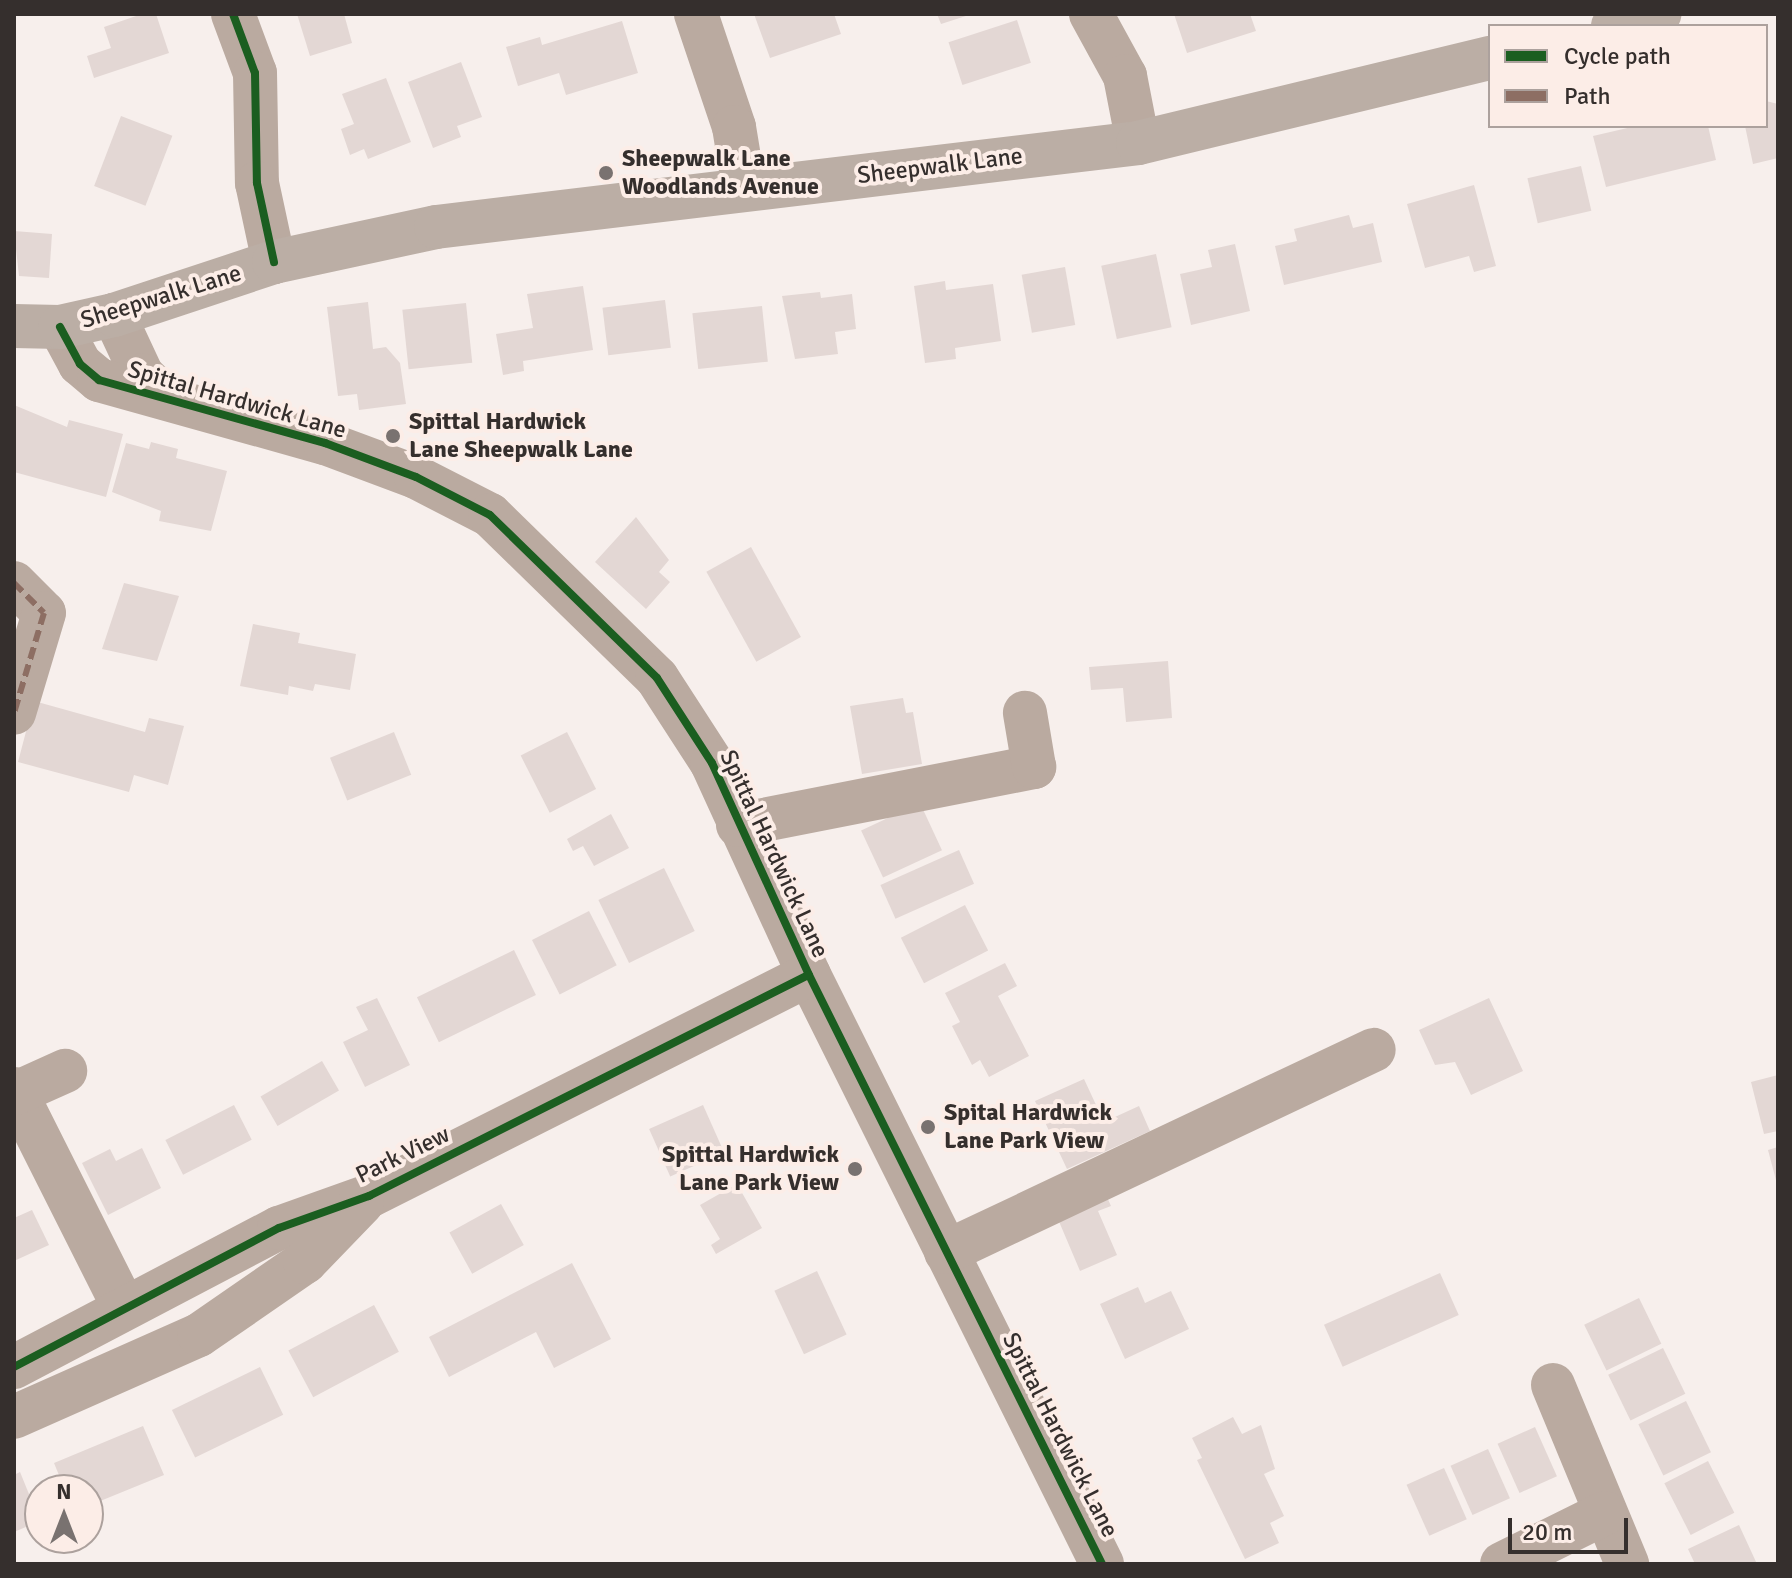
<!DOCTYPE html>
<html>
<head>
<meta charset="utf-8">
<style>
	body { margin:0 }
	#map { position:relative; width:1792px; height:1578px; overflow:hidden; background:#f7efec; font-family:Signika,sans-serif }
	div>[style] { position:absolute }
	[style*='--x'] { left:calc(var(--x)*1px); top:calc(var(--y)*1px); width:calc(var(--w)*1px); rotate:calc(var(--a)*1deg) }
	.building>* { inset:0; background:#e3d7d4; transform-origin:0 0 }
	.minor>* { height:44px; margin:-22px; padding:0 22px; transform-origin:22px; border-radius:22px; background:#baaaa0 }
	.major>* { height:44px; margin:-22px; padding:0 22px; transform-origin:22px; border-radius:22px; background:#bbaea5 }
	.quiet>* { height:6px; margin-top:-3px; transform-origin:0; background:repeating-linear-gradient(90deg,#8d6e63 0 12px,transparent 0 18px) }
	.cycleway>* { height:8px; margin:-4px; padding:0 4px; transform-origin:4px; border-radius:4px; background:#1b5e20 }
	.dots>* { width:22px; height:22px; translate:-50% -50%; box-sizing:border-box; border:4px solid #fcede7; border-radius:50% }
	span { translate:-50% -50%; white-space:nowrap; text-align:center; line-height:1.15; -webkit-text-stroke:8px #fcede7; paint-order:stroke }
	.poi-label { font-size:24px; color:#352f2d; font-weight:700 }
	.left { translate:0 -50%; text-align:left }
	.right { translate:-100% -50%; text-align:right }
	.street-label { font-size:24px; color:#352f2d }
	.frame { position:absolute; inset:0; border:16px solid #352f2d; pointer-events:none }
	.legend { position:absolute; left:1488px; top:24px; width:280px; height:104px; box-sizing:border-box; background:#fcede7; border:2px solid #aca19d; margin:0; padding:10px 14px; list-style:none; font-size:24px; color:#352f2d }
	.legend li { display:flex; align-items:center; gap:16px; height:40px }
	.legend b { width:40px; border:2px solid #aca19d }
	.north { position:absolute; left:24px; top:1474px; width:80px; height:80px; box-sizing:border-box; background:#fcede7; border:2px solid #aca19d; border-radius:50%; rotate:0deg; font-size:22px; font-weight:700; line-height:32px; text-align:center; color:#352f2d }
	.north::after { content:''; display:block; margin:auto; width:28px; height:36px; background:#797270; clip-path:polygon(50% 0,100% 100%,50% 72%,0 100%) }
	.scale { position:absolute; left:1508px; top:1518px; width:120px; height:36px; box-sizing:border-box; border:4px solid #352f2d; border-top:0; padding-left:10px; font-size:24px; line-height:28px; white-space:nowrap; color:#352f2d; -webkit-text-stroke:6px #fcede7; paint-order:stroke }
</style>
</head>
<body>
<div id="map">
	<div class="building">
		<i style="clip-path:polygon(142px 14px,156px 14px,169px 53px,94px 78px,87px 56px,111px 48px,104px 27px)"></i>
		<i style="clip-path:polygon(297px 14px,344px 14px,352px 43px,310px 56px)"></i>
		<i style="clip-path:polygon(754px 14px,834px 14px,841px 34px,770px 58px)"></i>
		<i style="clip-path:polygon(937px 14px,969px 14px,969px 15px,941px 24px)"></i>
		<i style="clip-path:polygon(1174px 14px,1250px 14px,1256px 31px,1187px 53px)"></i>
		<i style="left:1017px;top:20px;width:45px;height:72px;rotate:72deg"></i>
		<i style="clip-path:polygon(622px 21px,638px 73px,566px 95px,559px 73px,518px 86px,506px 47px,540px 37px,542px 45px)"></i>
		<i style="clip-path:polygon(461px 62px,482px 117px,457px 126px,461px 137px,433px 148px,408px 82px)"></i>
		<i style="clip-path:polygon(386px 78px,411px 142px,368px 159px,364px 149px,350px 155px,341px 129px,354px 124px,342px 94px)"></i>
		<i style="clip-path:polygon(1766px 101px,1778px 104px,1778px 158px,1753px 164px,1745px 126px,1766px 126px)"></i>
		<i style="left:121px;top:116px;width:55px;height:75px;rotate:21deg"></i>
		<i style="clip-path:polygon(1636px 126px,1708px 126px,1716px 160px,1606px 187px,1593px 136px)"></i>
		<i style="left:1581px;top:166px;width:46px;height:55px;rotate:77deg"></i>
		<i style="clip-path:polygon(1474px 185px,1496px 266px,1474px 272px,1469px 256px,1425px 268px,1407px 204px)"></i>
		<i style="clip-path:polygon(1349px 215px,1353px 228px,1373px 223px,1382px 262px,1284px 285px,1275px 246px,1297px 241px,1294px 229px)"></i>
		<i style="clip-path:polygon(14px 231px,52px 234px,49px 278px,19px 276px)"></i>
		<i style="clip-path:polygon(1235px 244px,1250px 311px,1191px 325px,1180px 274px,1212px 267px,1208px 250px)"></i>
		<i style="left:1156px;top:254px;width:75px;height:56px;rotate:78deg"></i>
		<i style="left:1065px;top:267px;width:59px;height:44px;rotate:80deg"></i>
		<i style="clip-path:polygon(945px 281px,946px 290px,993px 284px,1001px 341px,955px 348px,956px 359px,925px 363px,914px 286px)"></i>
		<i style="clip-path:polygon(583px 286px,593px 350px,523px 361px,524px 371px,503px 375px,496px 334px,533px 328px,527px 294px)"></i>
		<i style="clip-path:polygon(820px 292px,821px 298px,852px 294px,856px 329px,835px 332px,838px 354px,795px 359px,782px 296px)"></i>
		<i style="left:665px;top:300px;width:48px;height:63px;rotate:83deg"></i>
		<i style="clip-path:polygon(368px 302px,373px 349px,386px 347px,400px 363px,406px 404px,359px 410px,357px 394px,338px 396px,327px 307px)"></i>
		<i style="left:466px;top:303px;width:60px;height:64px;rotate:84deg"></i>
		<i style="left:762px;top:306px;width:56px;height:70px;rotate:84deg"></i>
		<i style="clip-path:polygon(14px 405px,67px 427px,69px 420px,123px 434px,106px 497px,14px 472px)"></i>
		<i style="clip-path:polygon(151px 442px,178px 449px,176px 458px,227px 471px,211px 531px,159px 521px,161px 511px,112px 492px,126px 443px,149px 449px)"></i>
		<i style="clip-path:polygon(636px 517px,669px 560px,659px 572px,670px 582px,646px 609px,595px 562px)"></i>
		<i style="left:751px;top:547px;width:103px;height:51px;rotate:61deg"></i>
		<i style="clip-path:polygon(124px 583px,179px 596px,157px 661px,102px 649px)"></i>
		<i style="clip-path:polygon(253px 624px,300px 633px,298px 643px,356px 654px,350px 690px,315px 684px,313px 691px,289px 686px,288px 695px,240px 686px)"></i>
		<i style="clip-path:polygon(1168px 661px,1172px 718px,1126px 722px,1123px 688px,1091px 690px,1089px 667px)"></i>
		<i style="clip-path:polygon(903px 698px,906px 713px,913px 712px,922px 764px,862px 774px,850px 706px)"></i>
		<i style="clip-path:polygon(34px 701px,145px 732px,149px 718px,184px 726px,168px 785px,134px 775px,129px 792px,18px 762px)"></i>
		<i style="left:394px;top:732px;width:46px;height:69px;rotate:68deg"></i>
		<i style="left:567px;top:732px;width:64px;height:52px;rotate:63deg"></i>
		<i style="left:920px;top:803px;width:52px;height:65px;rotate:65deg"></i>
		<i style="clip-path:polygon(611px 814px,629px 848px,594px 866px,583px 846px,573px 851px,567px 839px)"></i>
		<i style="left:959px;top:850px;width:37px;height:86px;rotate:66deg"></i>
		<i style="left:664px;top:868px;width:70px;height:73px;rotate:64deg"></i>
		<i style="left:965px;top:905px;width:51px;height:72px;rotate:63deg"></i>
		<i style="left:589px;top:911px;width:61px;height:64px;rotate:63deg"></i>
		<i style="left:514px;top:950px;width:50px;height:108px;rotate:64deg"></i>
		<i style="clip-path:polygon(1005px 963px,1017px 986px,998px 996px,1029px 1056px,989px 1077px,980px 1060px,972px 1065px,952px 1026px,960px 1022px,945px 993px)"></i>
		<i style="clip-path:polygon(377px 998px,410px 1065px,365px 1087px,343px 1042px,368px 1030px,356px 1007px)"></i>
		<i style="clip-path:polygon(1489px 998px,1523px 1071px,1471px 1095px,1455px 1062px,1435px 1065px,1419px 1030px)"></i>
		<i style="left:322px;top:1061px;width:34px;height:71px;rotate:60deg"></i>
		<i style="clip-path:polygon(1778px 1075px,1778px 1131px,1764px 1134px,1751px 1082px)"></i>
		<i style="clip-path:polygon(1084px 1079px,1104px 1122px,1139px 1106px,1150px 1131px,1067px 1169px,1035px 1101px)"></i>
		<i style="left:234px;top:1105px;width:39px;height:77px;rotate:63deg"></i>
		<i style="left:703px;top:1105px;width:52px;height:59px;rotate:66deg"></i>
		<i style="clip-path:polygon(1778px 1147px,1778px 1184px,1777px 1184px,1768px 1150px)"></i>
		<i style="clip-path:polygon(142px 1148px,161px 1188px,108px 1215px,82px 1163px,110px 1149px,116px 1161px)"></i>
		<i style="clip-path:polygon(737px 1184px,762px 1228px,716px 1254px,711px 1245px,720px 1239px,700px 1205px)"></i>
		<i style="clip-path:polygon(1101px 1184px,1111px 1206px,1098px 1211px,1117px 1255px,1080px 1271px,1052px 1205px)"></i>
		<i style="left:501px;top:1204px;width:47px;height:59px;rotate:61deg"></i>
		<i style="clip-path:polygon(32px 1210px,49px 1245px,14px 1261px,14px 1218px)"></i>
		<i style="clip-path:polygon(572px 1263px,611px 1339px,554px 1368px,536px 1332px,449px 1377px,429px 1337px)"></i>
		<i style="left:817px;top:1271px;width:70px;height:47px;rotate:65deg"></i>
		<i style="left:1440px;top:1273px;width:46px;height:127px;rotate:66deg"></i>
		<i style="clip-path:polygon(1138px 1287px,1145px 1303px,1171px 1291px,1189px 1329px,1125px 1359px,1100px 1304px)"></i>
		<i style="left:1639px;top:1298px;width:51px;height:61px;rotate:64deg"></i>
		<i style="left:374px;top:1305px;width:53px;height:97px;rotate:62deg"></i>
		<i style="left:1663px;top:1348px;width:51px;height:61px;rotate:64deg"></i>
		<i style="left:260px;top:1367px;width:53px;height:98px;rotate:64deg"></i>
		<i style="left:1686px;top:1401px;width:57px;height:53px;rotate:64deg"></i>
		<i style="clip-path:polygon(1233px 1417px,1242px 1434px,1261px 1425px,1275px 1469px,1264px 1474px,1284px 1516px,1270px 1523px,1279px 1543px,1245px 1559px,1197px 1460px,1202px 1458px,1192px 1438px)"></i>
		<i style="clip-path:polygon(143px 1426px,164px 1475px,88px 1506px,88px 1490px,65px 1490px,54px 1463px)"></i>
		<i style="left:1535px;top:1427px;width:54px;height:41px;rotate:66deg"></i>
		<i style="left:1488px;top:1449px;width:54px;height:41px;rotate:66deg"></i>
		<i style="left:1708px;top:1461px;width:58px;height:49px;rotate:63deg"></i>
		<i style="left:1444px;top:1468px;width:56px;height:41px;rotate:66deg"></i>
		<i style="clip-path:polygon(20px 1472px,40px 1521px,14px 1532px,14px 1475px)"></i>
		<i style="clip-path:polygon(1739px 1525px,1757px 1564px,1695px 1564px,1688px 1549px)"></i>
	</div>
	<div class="minor">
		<i style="--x:233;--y:14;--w:63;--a:69.6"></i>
		<i style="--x:255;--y:73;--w:110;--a:89"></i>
		<i style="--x:257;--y:183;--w:81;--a:77.9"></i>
		<i style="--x:696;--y:14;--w:119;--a:71.4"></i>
		<i style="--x:734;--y:127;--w:62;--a:80.7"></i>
		<i style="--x:1091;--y:14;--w:71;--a:61.3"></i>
		<i style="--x:1125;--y:76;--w:68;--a:79"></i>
		<i style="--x:114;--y:315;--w:66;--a:65"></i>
		<i style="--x:142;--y:375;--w:33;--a:44"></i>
		<i style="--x:60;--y:327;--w:42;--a:61.6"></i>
		<i style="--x:80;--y:364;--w:25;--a:40"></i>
		<i style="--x:99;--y:380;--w:235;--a:15.6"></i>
		<i style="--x:325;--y:443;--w:97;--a:20.5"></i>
		<i style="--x:416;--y:477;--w:83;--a:27.2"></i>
		<i style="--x:490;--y:515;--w:233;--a:44.3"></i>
		<i style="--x:657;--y:678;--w:101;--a:57.1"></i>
		<i style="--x:712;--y:763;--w:233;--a:65.4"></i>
		<i style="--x:809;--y:975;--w:658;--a:63.55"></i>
		<i style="--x:14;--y:583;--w:42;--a:45"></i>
		<i style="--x:44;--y:613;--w:104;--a:106.7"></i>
		<i style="--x:738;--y:825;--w:302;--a:-11.1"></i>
		<i style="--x:1034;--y:767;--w:55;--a:-99.5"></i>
		<i style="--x:14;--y:1089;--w:245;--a:63.3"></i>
		<i style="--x:16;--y:1093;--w:54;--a:-24.2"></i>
		<i style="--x:946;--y:1252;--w:473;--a:-25.3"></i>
		<i style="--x:14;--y:1367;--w:299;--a:-27.7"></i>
		<i style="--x:279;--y:1228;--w:96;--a:-19.6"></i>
		<i style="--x:369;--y:1196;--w:492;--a:-26.7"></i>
		<i style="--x:1553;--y:1385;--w:194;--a:67.5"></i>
		<i style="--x:14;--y:1417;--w:202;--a:-23.9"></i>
		<i style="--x:199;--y:1335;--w:129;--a:-34.6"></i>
		<i style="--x:305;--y:1262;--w:82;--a:-46"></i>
		<i style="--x:1502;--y:1564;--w:115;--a:-26.3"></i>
	</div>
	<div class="major">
		<i style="--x:1613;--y:26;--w:48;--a:-14.6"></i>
		<i style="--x:14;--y:326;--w:46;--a:1.2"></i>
		<i style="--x:60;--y:327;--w:55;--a:-12.5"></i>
		<i style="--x:114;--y:315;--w:169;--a:-18.3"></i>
		<i style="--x:274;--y:262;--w:166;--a:-12.2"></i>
		<i style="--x:436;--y:227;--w:707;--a:-6.82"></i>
		<i style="--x:1138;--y:143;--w:362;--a:-13.6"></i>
	</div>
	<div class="quiet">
		<i style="--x:14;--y:583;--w:42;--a:45"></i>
		<i style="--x:44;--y:613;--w:104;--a:106.7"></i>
	</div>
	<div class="cycleway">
		<i style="--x:233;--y:14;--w:63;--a:69.6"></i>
		<i style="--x:255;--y:73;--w:110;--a:89"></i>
		<i style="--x:257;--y:183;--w:81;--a:77.9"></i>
		<i style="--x:60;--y:327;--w:42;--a:61.6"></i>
		<i style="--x:80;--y:364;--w:25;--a:40"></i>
		<i style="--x:99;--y:380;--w:235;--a:15.6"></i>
		<i style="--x:325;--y:443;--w:97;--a:20.5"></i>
		<i style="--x:416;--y:477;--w:83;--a:27.2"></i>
		<i style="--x:490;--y:515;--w:233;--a:44.3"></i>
		<i style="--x:657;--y:678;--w:101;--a:57.1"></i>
		<i style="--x:712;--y:763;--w:233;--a:65.4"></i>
		<i style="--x:809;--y:975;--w:658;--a:63.55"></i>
		<i style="--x:14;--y:1367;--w:299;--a:-27.7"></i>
		<i style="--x:279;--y:1228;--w:96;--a:-19.6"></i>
		<i style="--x:369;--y:1196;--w:492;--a:-26.7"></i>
	</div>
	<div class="dots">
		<i style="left:606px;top:173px;background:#797270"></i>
		<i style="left:393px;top:436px;background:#797270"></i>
		<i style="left:928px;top:1127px;background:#797270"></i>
		<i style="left:855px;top:1169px;background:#797270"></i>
	</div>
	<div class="poi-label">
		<span class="left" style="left:622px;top:173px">Sheepwalk Lane<br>Woodlands Avenue</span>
		<span class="left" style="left:409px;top:436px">Spittal Hardwick<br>Lane Sheepwalk Lane</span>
		<span class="left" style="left:944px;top:1127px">Spital Hardwick<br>Lane Park View</span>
		<span class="right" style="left:839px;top:1169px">Spittal Hardwick<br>Lane Park View</span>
	</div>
	<div class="street-label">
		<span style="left:940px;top:166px;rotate:-7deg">Sheepwalk Lane</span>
		<span style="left:161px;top:297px;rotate:-17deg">Sheepwalk Lane</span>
		<span style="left:237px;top:400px;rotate:16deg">Spittal Hardwick Lane</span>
		<span style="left:774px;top:854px;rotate:65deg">Spittal Hardwick Lane</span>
		<span style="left:403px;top:1155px;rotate:-26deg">Park View</span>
		<span style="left:1060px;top:1435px;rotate:63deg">Spittal Hardwick Lane</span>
	</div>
	<div class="frame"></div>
	<ul class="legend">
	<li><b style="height:10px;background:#1b5e20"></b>Cycle path</li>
	<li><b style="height:10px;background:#8d6e63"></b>Path</li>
	</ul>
	<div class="north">N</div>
	<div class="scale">20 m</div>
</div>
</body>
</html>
